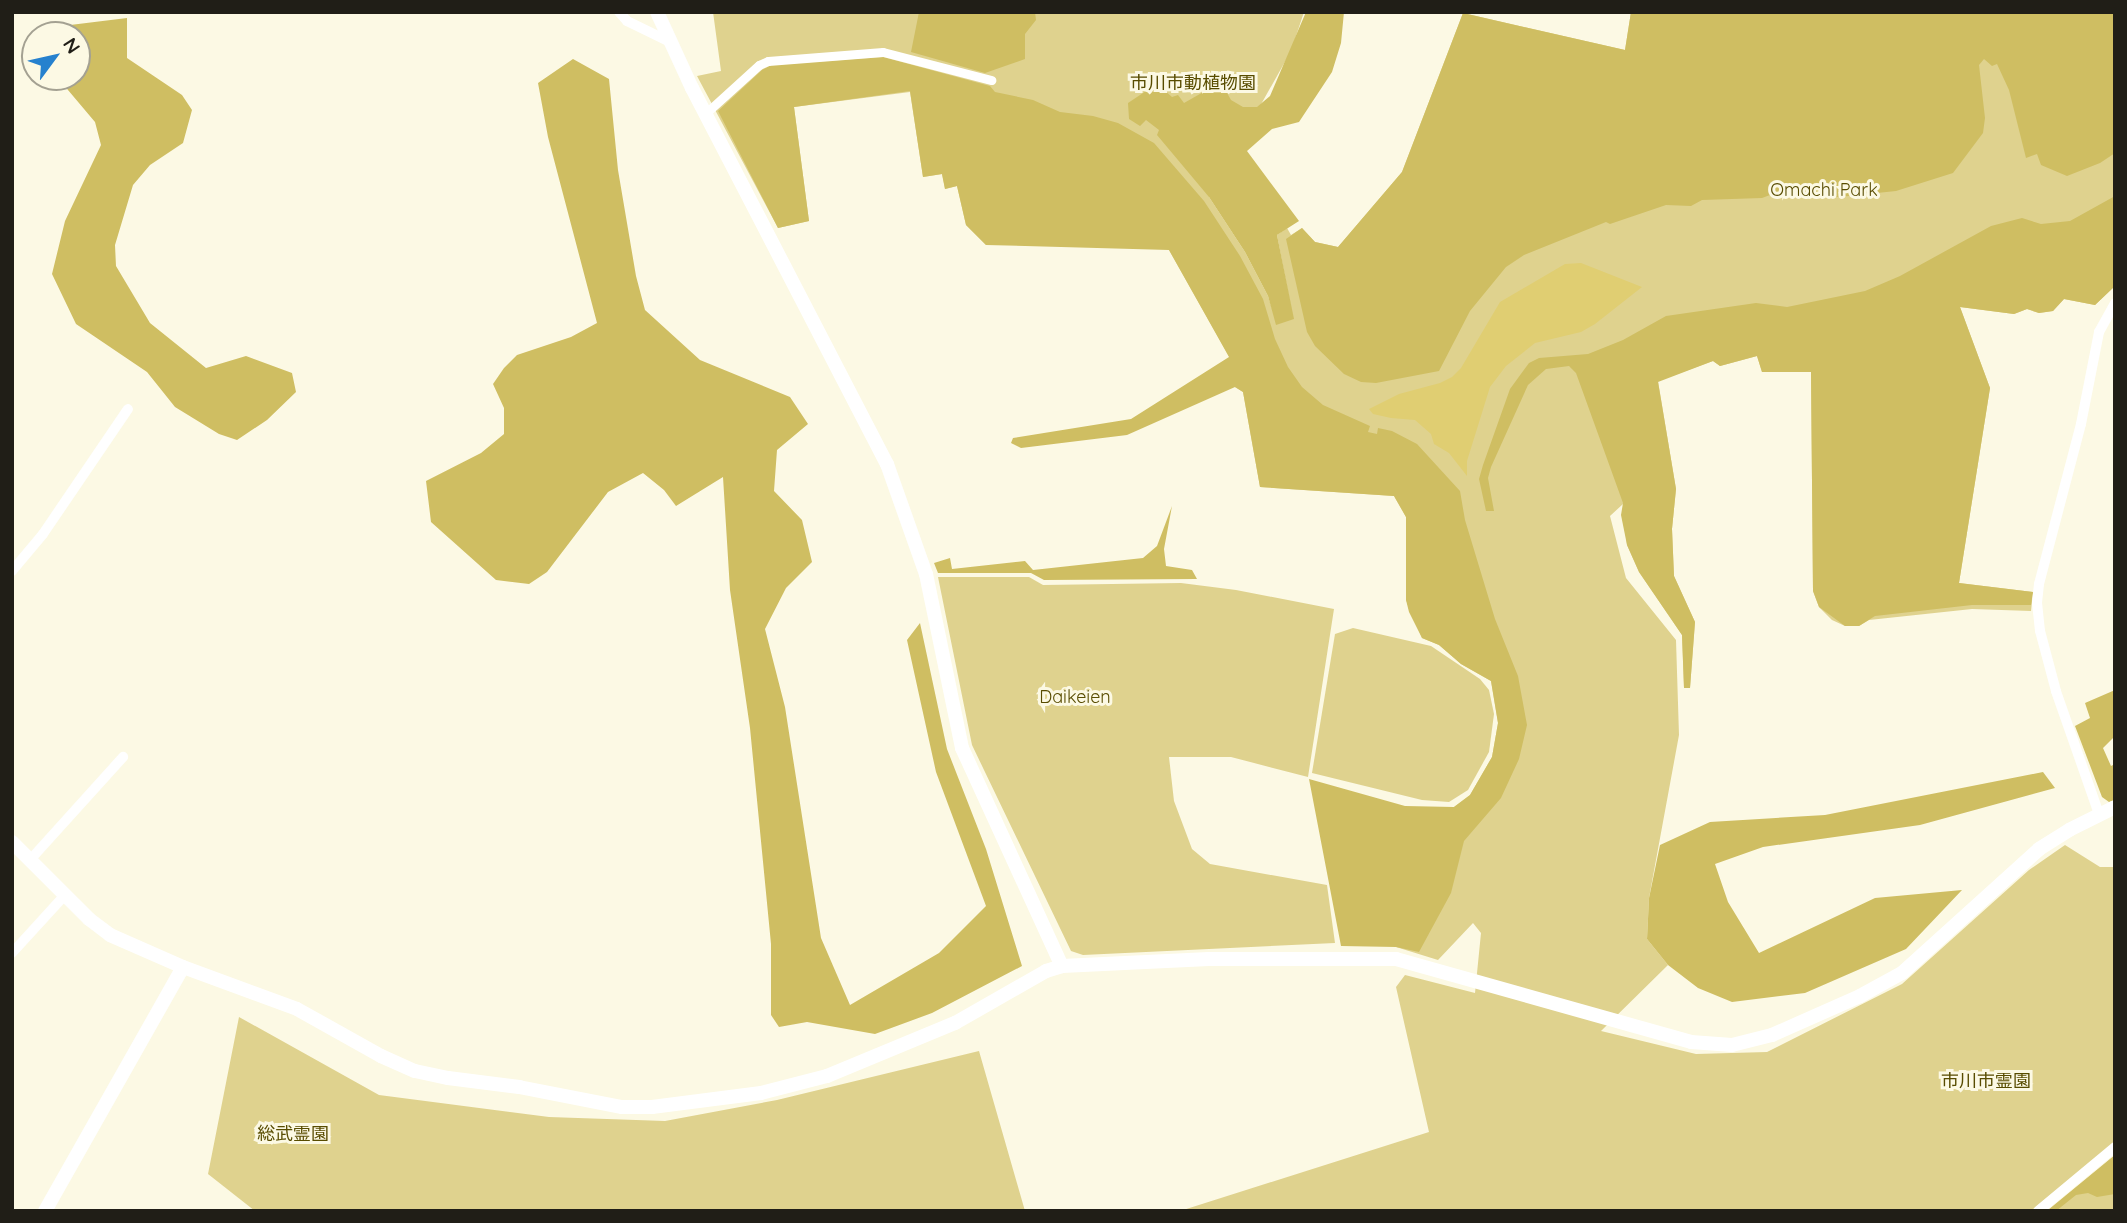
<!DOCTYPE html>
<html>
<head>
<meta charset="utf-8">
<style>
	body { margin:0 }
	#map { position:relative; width:2127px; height:1223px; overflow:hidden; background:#fcf9e4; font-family:Quicksand,"Noto Sans JP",sans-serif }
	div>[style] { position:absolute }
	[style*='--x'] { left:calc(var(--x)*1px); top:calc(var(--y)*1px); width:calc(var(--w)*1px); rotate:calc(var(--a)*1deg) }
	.green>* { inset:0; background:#dfd28e }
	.forest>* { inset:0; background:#cfbe62 }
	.water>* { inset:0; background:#e0ce72 }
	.pedestrian>* { height:9px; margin:-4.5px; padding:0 4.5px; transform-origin:4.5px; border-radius:4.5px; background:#fff }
	.minor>* { height:10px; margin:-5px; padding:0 5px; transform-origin:5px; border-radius:5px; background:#fff }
	.tertiary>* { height:14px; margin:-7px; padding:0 7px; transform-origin:7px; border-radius:7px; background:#fff }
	span { translate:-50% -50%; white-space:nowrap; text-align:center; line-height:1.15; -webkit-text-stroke:6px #fcf9e4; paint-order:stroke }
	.park-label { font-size:18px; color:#584c00 }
	.frame { position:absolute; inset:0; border:14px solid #201e17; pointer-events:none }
	.north { position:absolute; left:21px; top:21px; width:70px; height:70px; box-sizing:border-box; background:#fcf9e4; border:2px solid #a4a192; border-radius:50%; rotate:57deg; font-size:19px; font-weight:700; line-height:28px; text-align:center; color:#201e17 }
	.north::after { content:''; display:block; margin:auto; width:24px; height:32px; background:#2681ce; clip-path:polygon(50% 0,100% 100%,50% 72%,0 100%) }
</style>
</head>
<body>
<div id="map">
	<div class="green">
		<i style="clip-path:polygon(713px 12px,1304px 12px,1291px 51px,1209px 197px,1245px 252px,1268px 296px,1277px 324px,1293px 318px,1277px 235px,1287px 228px,1291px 235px,1302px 228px,1315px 242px,1338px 247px,1402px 172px,1463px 13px,1625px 50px,1631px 12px,2115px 12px,2115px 286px,2095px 305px,2064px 299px,2053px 311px,2039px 313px,2027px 309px,2014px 314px,1960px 307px,1990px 388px,1959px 583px,2033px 592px,2031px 611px,1972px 609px,1869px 620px,1859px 626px,1845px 626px,1832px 620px,1819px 607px,1813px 591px,1811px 372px,1762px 372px,1757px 356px,1720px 366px,1713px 361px,1658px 381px,1676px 489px,1672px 529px,1674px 576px,1695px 622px,1690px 688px,1684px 688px,1682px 635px,1639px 572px,1627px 545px,1623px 504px,1610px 516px,1626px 578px,1676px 640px,1679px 735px,1649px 898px,1647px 939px,1668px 965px,1601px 1031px,1696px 1054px,1767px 1052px,1902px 984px,2029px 870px,2065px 845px,2100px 867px,2115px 867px,2115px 1142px,2031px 1211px,1180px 1211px,1429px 1132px,1396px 987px,1405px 975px,1475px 993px,1481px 933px,1473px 923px,1438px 960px,1396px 947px,1454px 807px,1470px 795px,1492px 757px,1498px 723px,1491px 681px,1461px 664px,1439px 645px,1422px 638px,1406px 600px,1406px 517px,1394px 496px,1260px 487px,1243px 392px,1235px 387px,1230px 358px,1169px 250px,1114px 185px,998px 244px,986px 245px,966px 225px,957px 186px,945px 189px,942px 174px,923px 177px,910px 92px,794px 107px,809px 221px,778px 228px,697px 76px,721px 71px)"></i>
		<i style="clip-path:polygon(938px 577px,1029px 577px,1043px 585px,1181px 583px,1236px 590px,1334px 609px,1308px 777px,1231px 757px,1169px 757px,1174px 801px,1192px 849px,1210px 864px,1327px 885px,1335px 943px,1083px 955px,1071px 951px,972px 745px)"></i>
		<i style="clip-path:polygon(1353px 628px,1431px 646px,1480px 679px,1489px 690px,1494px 714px,1489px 752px,1468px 790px,1449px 802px,1422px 800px,1312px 773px,1335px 634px)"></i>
		<i style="clip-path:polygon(239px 1017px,379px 1095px,549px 1117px,665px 1121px,777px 1100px,979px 1051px,1025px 1211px,255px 1211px,208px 1174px)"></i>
		<i style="clip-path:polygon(2115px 1155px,2115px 1211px,2047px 1211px)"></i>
	</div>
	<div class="forest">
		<i style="clip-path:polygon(919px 12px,1035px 12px,1036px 20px,1025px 34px,1025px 59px,985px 73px,911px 52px)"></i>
		<i style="clip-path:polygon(1306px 12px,1344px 12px,1341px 43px,1332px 72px,1299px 122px,1272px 129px,1247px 151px,1299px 221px,1277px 235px,1294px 319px,1276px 325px,1268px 296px,1245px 252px,1209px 197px,1157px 135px,1159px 130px,1146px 120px,1140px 126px,1129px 119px,1128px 103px,1152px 87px,1163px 89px,1172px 97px,1178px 95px,1184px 103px,1221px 82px,1231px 100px,1243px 107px,1257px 107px,1270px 96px)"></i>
		<i style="clip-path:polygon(1631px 12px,2115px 12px,2115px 153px,2100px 163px,2067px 176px,2041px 165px,2037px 154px,2026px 158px,2009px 90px,1997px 64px,1992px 66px,1984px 59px,1979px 65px,1985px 118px,1983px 133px,1953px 173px,1896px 191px,1839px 197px,1770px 195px,1762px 198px,1702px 200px,1691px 206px,1666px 205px,1610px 224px,1606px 222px,1524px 255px,1506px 267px,1470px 311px,1439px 371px,1376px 383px,1361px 382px,1344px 374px,1315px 346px,1307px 332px,1286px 239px,1302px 228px,1315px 242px,1338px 247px,1402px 172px,1463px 13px,1625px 50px)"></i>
		<i style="clip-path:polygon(127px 18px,127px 58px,182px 95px,192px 110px,183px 143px,150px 165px,133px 185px,115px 245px,116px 266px,150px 323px,206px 368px,246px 356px,292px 373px,296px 392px,267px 420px,237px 440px,219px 434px,175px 407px,147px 372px,76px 324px,52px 274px,65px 221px,101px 145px,95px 122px,57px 77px,77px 77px,77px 35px,54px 35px,62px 26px)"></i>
		<i style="clip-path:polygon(883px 57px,990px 86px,995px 92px,1033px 100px,1060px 112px,1093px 116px,1118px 123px,1154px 143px,1204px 201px,1240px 256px,1263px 299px,1275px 339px,1288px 367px,1302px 387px,1323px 405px,1370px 426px,1368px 432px,1377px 434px,1378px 428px,1392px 431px,1417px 444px,1460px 491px,1465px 520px,1495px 619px,1518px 676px,1527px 725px,1519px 759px,1501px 798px,1464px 841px,1451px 893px,1419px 952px,1396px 947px,1341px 946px,1309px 779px,1405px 806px,1454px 807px,1470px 795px,1492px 757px,1498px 723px,1491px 681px,1461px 664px,1439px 645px,1422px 638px,1409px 612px,1406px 600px,1406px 517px,1394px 496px,1260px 487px,1243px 392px,1235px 387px,1127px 435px,1021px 448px,1011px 443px,1013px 438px,1131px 419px,1229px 357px,1169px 250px,986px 245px,966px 225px,957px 186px,945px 189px,942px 174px,923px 177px,910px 91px,794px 107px,809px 221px,778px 228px,718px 111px,762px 70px,771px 65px)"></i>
		<i style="clip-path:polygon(573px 59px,609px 79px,618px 170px,636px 276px,645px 310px,700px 360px,790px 397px,808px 424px,777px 450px,774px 491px,802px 520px,812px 562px,786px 588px,765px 629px,785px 707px,821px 938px,850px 1005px,939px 953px,986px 906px,936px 772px,907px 640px,920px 623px,947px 749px,986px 849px,1022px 966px,932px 1013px,875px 1034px,807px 1022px,779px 1027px,771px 1015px,771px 944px,750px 728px,730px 590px,723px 477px,676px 506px,664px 490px,643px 473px,608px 492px,547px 572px,529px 584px,496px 580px,431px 522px,426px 481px,481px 453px,504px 434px,504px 408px,493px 384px,504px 368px,517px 355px,571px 337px,597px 323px,548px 137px,538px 83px)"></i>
		<i style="clip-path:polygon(2115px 196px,2115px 286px,2095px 305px,2064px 299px,2053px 311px,2039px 313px,2027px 309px,2014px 314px,1960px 307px,1990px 388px,1959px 583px,2033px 592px,2031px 605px,1972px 605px,1875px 616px,1859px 626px,1845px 626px,1819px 607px,1813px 591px,1811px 372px,1762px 372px,1757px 356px,1720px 366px,1713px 361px,1658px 382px,1676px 489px,1672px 529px,1674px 576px,1695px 622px,1690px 688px,1684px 688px,1682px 635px,1639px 572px,1627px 545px,1621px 515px,1623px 503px,1576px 373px,1569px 366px,1546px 369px,1528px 385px,1491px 467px,1488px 478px,1494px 511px,1486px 511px,1479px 479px,1483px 465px,1510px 389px,1529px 363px,1539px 358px,1588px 354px,1623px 340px,1666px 316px,1756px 303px,1787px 307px,1865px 291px,1900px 276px,1991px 226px,2022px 218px,2041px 224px,2070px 221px)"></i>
		<i style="clip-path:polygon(1172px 506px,1164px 549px,1166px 566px,1192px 570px,1197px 579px,1044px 580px,1031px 573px,938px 573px,934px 563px,950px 558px,952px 569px,1025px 561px,1033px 570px,1143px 558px,1157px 546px)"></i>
		<i style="clip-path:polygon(2115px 690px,2115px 736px,2103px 748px,2111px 766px,2115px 764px,2115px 800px,2109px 802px,2102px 797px,2075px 726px,2090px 718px,2085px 703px)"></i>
		<i style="clip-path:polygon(2043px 772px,2055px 788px,1920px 825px,1763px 847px,1715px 864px,1728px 902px,1759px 953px,1875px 898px,1962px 890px,1906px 949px,1805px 993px,1732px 1002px,1698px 988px,1668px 965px,1647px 939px,1649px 898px,1660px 845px,1710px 822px,1825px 815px)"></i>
		<i style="clip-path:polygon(2115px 1155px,2115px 1194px,2097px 1197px,2088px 1193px,2076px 1195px,2056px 1211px,2047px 1211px)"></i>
	</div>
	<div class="water">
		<i style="clip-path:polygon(1581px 263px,1642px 287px,1595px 324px,1581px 332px,1535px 343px,1506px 366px,1490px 387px,1467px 461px,1467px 476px,1449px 453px,1434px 444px,1431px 434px,1415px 420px,1391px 418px,1373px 414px,1369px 409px,1399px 394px,1440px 383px,1452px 377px,1461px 368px,1500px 302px,1565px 264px)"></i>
	</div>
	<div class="pedestrian">
		<i style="--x:706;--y:113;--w:72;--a:-42.2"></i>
		<i style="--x:759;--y:65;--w:10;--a:-24"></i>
		<i style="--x:768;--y:61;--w:115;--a:-4.5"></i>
		<i style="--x:883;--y:52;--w:112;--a:14.5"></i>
	</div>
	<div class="minor">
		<i style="--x:619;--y:12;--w:12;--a:48"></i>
		<i style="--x:627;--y:21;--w:48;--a:26"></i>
		<i style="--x:12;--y:571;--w:48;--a:-50"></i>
		<i style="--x:43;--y:534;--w:151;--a:-55.8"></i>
		<i style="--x:2099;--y:814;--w:130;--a:-109.3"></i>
		<i style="--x:2056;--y:691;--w:62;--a:-104.9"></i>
		<i style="--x:2040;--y:631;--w:28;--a:-96"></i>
		<i style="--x:2037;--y:603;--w:19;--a:-84"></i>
		<i style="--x:2039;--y:584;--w:165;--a:-75.3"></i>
		<i style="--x:2081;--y:424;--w:94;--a:-78.9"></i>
		<i style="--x:2099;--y:332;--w:33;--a:-61"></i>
		<i style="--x:30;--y:860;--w:139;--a:-47.9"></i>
		<i style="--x:12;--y:953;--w:77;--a:-47.6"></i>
		<i style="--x:2038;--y:1211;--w:100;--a:-39.7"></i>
	</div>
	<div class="tertiary">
		<i style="--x:657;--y:12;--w:84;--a:65.3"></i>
		<i style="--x:692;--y:88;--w:424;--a:62.6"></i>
		<i style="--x:887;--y:464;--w:117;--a:70.5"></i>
		<i style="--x:926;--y:574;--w:178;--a:78.3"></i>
		<i style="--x:962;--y:748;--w:240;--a:65.4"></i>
		<i style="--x:12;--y:842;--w:109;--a:45"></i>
		<i style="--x:89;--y:919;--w:26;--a:37"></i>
		<i style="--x:110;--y:935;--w:80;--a:23.7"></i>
		<i style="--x:183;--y:967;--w:121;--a:20.2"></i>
		<i style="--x:297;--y:1009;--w:96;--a:29.2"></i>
		<i style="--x:381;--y:1056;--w:37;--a:24"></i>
		<i style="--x:415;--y:1071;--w:34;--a:12"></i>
		<i style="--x:448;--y:1078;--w:72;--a:7.2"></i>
		<i style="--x:519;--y:1087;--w:105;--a:11"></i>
		<i style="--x:622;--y:1107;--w:30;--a:0"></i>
		<i style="--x:652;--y:1107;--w:110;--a:-7.3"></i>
		<i style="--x:761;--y:1093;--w:68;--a:-14.4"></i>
		<i style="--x:827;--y:1076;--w:139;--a:-22.5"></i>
		<i style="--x:955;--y:1023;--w:105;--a:-29.7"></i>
		<i style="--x:1046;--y:971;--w:17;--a:-17"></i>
		<i style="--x:1062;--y:966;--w:147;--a:-2.7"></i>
		<i style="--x:1209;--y:959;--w:187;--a:0"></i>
		<i style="--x:1396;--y:959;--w:306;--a:15.7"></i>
		<i style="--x:1691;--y:1042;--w:41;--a:4.2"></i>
		<i style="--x:1732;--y:1045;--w:41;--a:-14"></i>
		<i style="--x:1772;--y:1035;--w:96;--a:-23.9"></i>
		<i style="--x:1860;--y:996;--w:48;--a:-28.7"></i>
		<i style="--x:1902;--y:973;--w:185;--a:-42.1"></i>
		<i style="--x:2039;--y:849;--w:36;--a:-32"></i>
		<i style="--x:2069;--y:830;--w:51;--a:-26.6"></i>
		<i style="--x:45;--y:1211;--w:280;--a:-60.5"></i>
	</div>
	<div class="park-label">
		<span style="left:1193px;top:83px">市川市動植物園</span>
		<span style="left:1824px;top:190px">Omachi Park</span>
		<span style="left:1075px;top:697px">Daikeien</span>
		<span style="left:1986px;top:1081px">市川市霊園</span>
		<span style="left:293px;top:1134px">総武霊園</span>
	</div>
	<div class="frame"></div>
	<div class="north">N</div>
</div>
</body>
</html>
